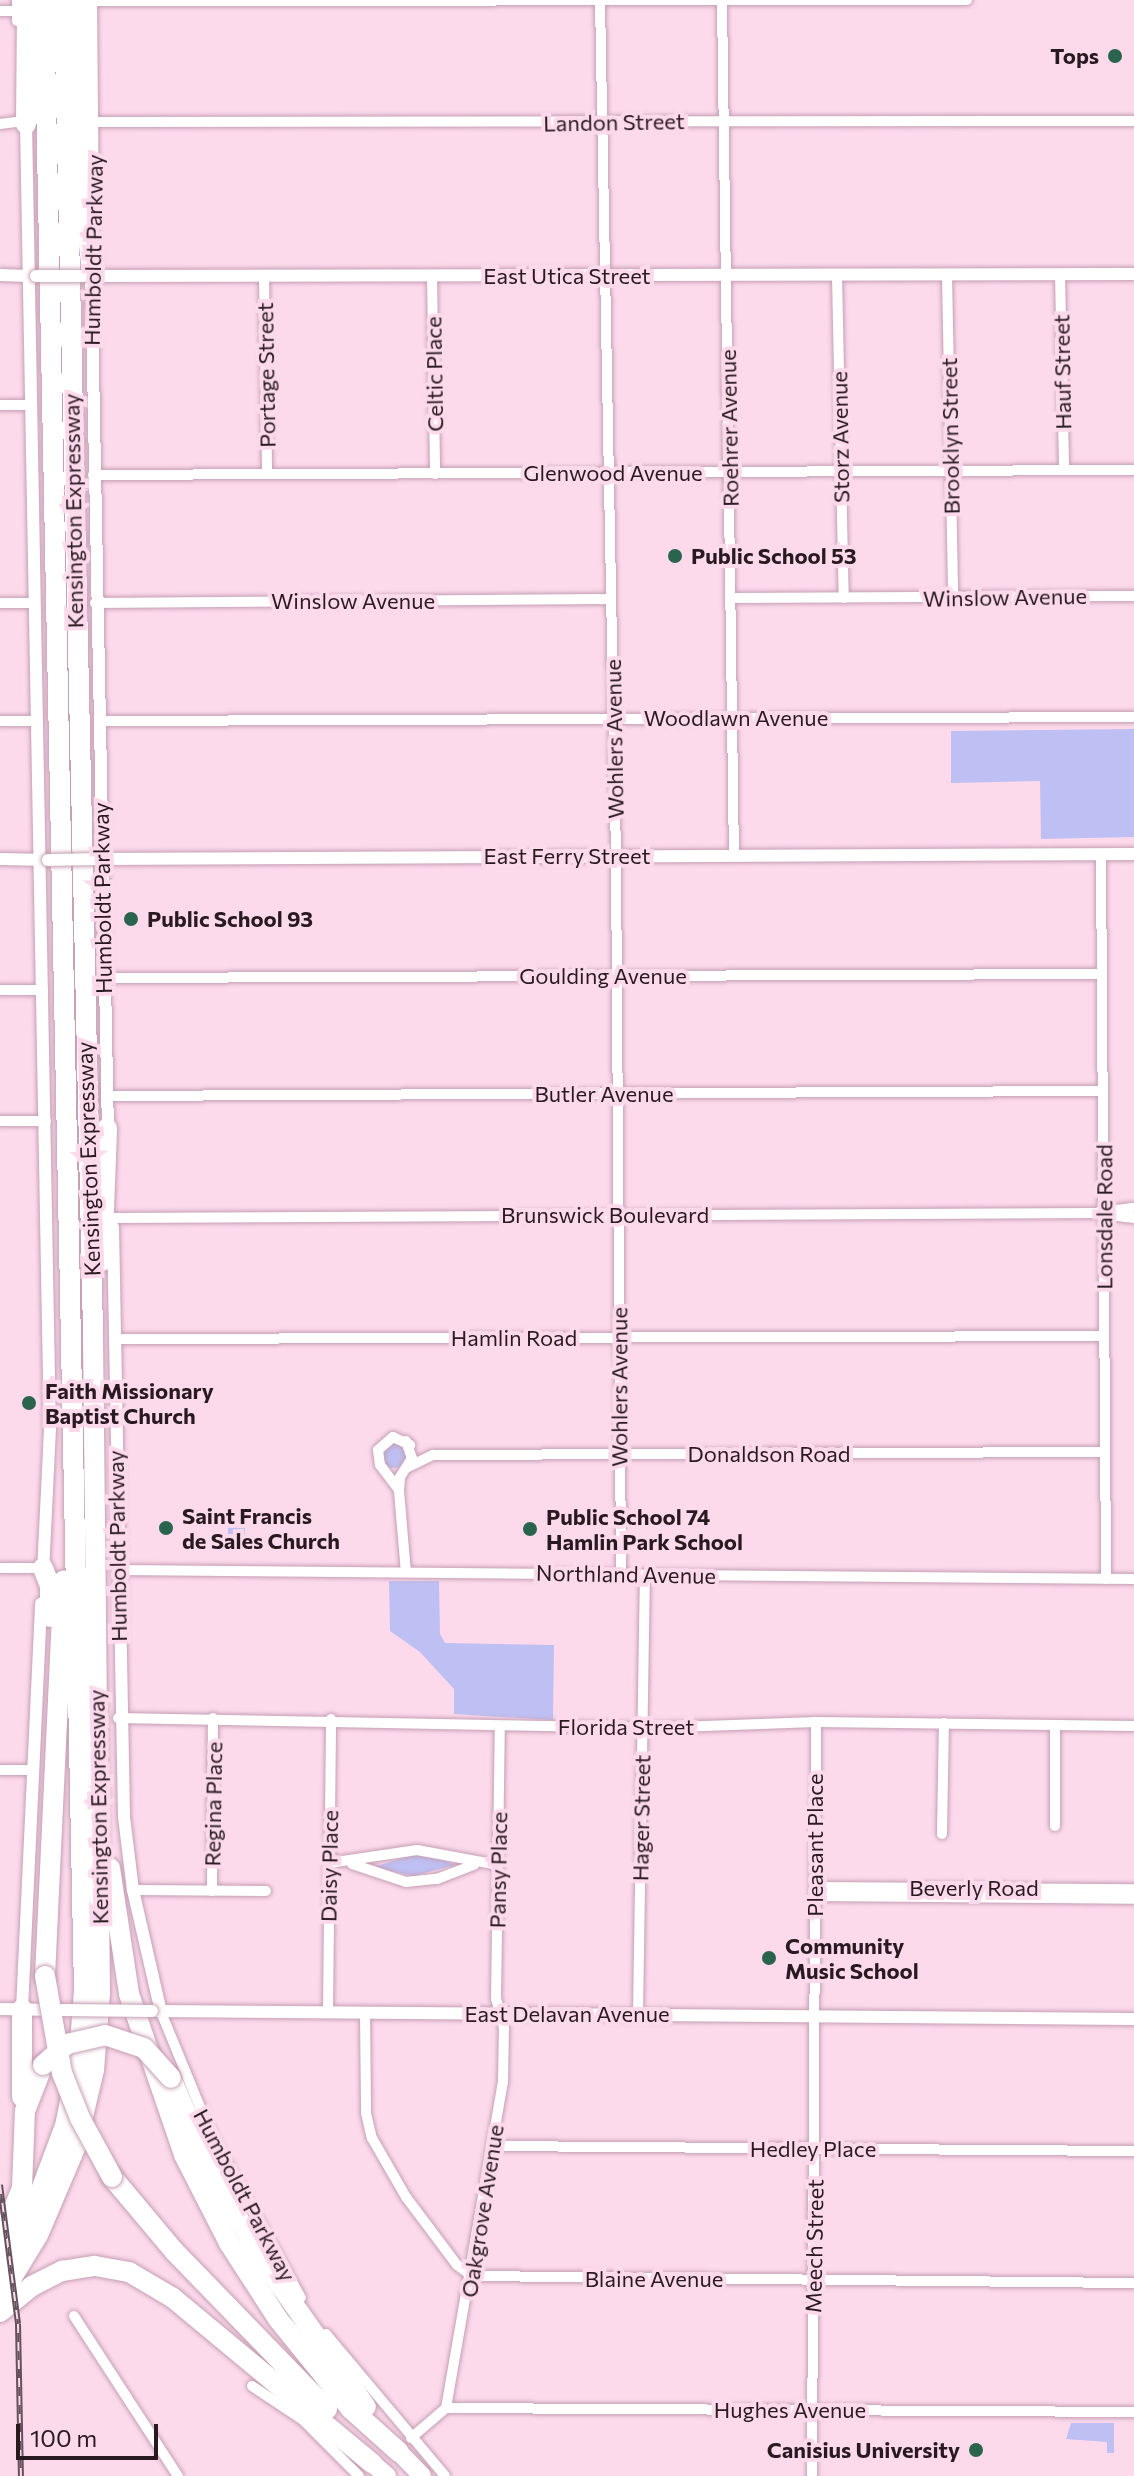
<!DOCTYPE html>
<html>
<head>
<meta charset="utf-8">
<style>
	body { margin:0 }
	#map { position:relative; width:1134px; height:2476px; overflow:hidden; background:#fcdaec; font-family:Commissioner,sans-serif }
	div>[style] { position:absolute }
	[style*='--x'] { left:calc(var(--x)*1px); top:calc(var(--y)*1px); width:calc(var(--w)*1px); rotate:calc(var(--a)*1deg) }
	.green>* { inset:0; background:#bebff2; transform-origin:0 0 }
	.round { border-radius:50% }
	.roads { filter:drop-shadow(0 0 2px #c69fb4) drop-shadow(0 0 2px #c69fb4) }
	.minor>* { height:10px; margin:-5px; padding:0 5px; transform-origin:5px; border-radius:5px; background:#fff }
	.tertiary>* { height:12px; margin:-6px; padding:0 6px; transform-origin:6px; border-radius:6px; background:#fff }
	.trunk>* { height:18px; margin:-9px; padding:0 9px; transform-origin:9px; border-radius:9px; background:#fff }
	.motorway>* { height:20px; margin:-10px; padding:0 10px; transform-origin:10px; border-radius:10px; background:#fff }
	.rail>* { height:6px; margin-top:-3px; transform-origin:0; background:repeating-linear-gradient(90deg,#fcdaec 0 9px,#65515c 0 18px); box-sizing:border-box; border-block:2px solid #65515c }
	.bridges { filter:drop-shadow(0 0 2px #c69fb4) drop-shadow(0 0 2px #c69fb4) }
	.tertiary-bridge>* { height:12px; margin:-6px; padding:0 6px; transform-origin:6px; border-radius:6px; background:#fff }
	.motorway-bridge>* { height:20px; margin:-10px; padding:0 10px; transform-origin:10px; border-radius:10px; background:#fff }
	.dots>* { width:22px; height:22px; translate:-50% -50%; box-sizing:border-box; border:4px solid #fcdaec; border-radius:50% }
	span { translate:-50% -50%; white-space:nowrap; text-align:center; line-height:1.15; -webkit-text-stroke:8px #fcdaec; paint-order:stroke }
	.poi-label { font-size:22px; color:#291a22; font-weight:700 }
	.right { translate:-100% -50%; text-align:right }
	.left { translate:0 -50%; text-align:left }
	.street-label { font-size:22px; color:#291a22 }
	.scale { position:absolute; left:16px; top:2424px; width:142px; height:36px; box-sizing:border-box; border:4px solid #291a22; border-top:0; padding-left:10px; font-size:24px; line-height:28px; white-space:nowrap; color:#291a22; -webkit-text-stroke:6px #fcdaec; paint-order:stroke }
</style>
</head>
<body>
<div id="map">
	<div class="green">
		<i style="clip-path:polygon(1134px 729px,1134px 837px,1041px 839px,1040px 781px,951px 783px,951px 731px)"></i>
		<i class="round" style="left:382px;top:1444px;width:24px;height:24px"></i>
		<i style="left:228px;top:1510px;width:17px;height:36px"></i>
		<i style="clip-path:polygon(389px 1581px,439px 1581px,440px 1634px,445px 1643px,554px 1645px,553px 1720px,454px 1714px,454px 1689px,420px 1652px,390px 1631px)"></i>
		<i style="clip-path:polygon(412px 1855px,441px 1859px,455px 1865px,413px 1876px,374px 1867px)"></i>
		<i style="clip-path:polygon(1071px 2423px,1114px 2423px,1114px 2453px,1107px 2453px,1107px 2442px,1066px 2439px)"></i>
	</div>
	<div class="roads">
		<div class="minor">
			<i style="--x:17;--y:0;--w:21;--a:90"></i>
			<i style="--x:92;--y:0;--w:213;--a:89.5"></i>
			<i style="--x:600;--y:0;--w:856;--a:88.93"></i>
			<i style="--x:616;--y:856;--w:718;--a:89.6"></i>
			<i style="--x:722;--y:0;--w:856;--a:89.2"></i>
			<i style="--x:92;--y:1;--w:875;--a:-0.07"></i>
			<i style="--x:0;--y:11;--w:17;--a:0"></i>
			<i style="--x:95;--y:122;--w:1039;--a:-0.06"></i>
			<i style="--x:0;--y:124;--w:26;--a:-7"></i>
			<i style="--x:1060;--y:274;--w:196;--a:88.8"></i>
			<i style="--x:264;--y:275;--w:199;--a:89.1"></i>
			<i style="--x:432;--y:275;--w:199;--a:89.1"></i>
			<i style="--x:947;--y:275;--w:322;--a:88.9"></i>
			<i style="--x:837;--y:276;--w:322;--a:88.8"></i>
			<i style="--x:0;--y:405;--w:32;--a:0"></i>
			<i style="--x:93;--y:475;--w:1041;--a:-0.28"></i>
			<i style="--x:731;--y:598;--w:403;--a:-0.3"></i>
			<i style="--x:0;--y:603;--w:35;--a:0"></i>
			<i style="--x:95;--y:603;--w:516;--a:-0.44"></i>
			<i style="--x:0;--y:721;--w:38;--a:0"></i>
			<i style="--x:99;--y:721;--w:1035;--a:-0.22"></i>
			<i style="--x:1101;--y:855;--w:724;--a:89.6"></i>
			<i style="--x:104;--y:978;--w:997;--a:-0.23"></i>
			<i style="--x:0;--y:990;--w:43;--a:0"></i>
			<i style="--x:106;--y:1096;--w:996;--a:-0.29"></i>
			<i style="--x:0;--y:1121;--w:46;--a:0"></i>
			<i style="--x:1099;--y:1212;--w:35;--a:-7"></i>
			<i style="--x:112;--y:1218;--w:985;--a:-0.29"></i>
			<i style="--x:1097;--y:1213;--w:37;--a:8"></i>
			<i style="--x:115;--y:1339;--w:989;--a:-0.17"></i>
			<i style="--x:406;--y:1441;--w:18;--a:71"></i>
			<i style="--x:412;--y:1458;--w:22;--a:122"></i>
			<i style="--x:400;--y:1477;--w:14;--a:94"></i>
			<i style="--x:399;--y:1491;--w:81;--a:85.1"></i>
			<i style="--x:408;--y:1467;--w:28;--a:-26"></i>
			<i style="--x:433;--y:1455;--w:672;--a:-0.26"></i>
			<i style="--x:399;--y:1490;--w:31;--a:-127"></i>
			<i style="--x:380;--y:1465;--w:15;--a:-98"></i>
			<i style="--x:378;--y:1450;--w:20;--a:-41"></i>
			<i style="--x:393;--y:1437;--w:19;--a:25"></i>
			<i style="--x:0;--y:1568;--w:43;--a:0"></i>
			<i style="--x:117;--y:1570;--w:1017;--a:0.51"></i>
			<i style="--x:118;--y:1718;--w:531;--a:1.08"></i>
			<i style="--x:649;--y:1728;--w:167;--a:-2.1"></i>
			<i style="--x:816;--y:1722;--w:318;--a:0.7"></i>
			<i style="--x:0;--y:1770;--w:31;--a:0"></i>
			<i style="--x:1055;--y:1826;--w:100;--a:-90"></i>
			<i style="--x:942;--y:1834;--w:111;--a:-89"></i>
			<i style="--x:329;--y:1863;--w:89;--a:-8.4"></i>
			<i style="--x:417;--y:1850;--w:82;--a:10.5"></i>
			<i style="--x:352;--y:1864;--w:57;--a:18.4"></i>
			<i style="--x:406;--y:1882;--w:31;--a:-6"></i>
			<i style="--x:437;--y:1879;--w:40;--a:-21"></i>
			<i style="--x:815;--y:1887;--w:319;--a:0.4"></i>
			<i style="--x:133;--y:1890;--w:133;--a:0.4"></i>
			<i style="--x:212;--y:1891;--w:173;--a:-89.7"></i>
			<i style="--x:815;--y:1896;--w:319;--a:0.5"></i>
			<i style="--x:161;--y:2012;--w:139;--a:67.7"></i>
			<i style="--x:214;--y:2141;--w:179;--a:61"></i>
			<i style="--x:328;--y:2012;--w:293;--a:-89.4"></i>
			<i style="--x:365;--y:2012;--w:101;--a:89.4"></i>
			<i style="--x:366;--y:2113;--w:26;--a:77"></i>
			<i style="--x:372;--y:2138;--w:68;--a:60"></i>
			<i style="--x:406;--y:2197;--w:85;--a:53.1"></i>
			<i style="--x:457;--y:2265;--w:19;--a:36"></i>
			<i style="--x:472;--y:2276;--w:662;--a:0.61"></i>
			<i style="--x:638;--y:2014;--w:439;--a:-89.1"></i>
			<i style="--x:493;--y:2146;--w:641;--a:0.45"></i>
			<i style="--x:74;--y:2316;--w:191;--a:57"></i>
			<i style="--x:326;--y:2334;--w:185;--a:50"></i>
			<i style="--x:252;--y:2386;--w:61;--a:33.7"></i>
			<i style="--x:303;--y:2420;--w:79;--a:45"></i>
			<i style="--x:446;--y:2408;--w:688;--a:0.33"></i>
			<i style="--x:446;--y:2408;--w:330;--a:-80.1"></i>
			<i style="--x:503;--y:2083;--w:55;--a:-89"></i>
			<i style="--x:504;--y:2028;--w:30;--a:-105"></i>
			<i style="--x:496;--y:1999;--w:273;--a:-89.2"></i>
			<i style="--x:411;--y:2438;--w:46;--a:-40.6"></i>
			<i style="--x:812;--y:2476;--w:754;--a:-89.7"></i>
		</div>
		<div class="tertiary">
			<i style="--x:26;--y:124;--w:1305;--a:88.95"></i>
			<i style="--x:50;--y:1429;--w:144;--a:92.8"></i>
			<i style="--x:91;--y:263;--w:869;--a:88.88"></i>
			<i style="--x:0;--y:275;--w:36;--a:2"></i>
			<i style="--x:85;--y:276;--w:1049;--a:-0.11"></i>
			<i style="--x:0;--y:859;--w:48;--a:1.2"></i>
			<i style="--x:97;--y:859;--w:1037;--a:-0.28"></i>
			<i style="--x:113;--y:1227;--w:590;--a:88.93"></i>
			<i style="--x:124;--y:1817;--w:74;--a:83"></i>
			<i style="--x:133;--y:1890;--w:125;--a:77.1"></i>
			<i style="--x:0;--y:2009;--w:55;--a:1"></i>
			<i style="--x:22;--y:2009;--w:406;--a:-87.3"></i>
			<i style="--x:155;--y:2011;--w:979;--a:0.47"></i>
		</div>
		<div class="trunk">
			<i style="--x:399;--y:2452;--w:33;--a:46"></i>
			<i style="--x:372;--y:2463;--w:20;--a:41"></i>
		</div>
		<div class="motorway">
			<i style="--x:81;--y:0;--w:199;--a:89.1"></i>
			<i style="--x:84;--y:199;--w:64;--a:83.8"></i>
			<i style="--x:26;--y:124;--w:124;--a:-89.5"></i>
			<i style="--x:102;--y:1261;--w:133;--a:-87.8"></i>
			<i style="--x:43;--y:1568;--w:19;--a:69"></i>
			<i style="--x:50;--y:1586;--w:31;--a:90"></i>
			<i style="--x:110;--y:1868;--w:127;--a:81.4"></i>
			<i style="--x:129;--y:1994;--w:170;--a:71.1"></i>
			<i style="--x:184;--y:2155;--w:99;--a:62.9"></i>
			<i style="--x:229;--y:2243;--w:90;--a:57.2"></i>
			<i style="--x:278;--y:2319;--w:116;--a:51"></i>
			<i style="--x:351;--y:2409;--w:64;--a:41.9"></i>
			<i style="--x:45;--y:1976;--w:396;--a:-87.3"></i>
			<i style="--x:22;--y:2009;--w:88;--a:90"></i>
			<i style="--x:171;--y:2078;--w:90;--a:66.6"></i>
			<i style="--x:207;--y:2161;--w:106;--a:61.3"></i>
			<i style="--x:258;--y:2254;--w:187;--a:54.8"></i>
			<i style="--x:112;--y:2177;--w:97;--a:50"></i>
			<i style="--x:174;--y:2251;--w:220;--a:45.9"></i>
			<i style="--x:0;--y:2242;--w:58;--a:-67.8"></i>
			<i style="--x:22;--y:2188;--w:77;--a:-87.8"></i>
			<i style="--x:25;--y:2111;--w:49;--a:-68.6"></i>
			<i style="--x:0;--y:2268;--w:66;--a:-59.9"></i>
			<i style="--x:33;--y:2211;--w:91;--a:-69.4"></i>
			<i style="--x:65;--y:2126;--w:70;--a:-78.5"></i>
			<i style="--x:79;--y:2057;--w:66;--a:-85.7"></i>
			<i style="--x:84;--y:1991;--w:1991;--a:-91.15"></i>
			<i style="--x:0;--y:2297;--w:73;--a:-58.5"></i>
			<i style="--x:38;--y:2235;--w:97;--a:-66.9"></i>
			<i style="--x:76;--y:2146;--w:78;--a:-76.7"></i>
			<i style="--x:94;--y:2070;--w:76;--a:-85.5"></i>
			<i style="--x:100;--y:1994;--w:662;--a:-90.61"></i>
			<i style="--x:93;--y:1332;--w:1332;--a:-91.25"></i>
			<i style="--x:0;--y:2312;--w:41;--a:-39.1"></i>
			<i style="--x:32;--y:2286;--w:34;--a:-27"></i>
			<i style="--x:62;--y:2271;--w:33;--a:-9"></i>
			<i style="--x:95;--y:2266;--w:35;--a:10"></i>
			<i style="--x:129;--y:2272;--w:51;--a:30.6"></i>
			<i style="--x:173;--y:2298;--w:259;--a:39.7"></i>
		</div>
	</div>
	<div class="rail">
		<i style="--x:0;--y:2185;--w:140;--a:82.6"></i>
		<i style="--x:18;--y:2324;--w:152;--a:88.9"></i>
	</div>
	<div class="bridges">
		<div class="tertiary-bridge">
			<i style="--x:36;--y:276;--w:47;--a:0"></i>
			<i style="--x:48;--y:860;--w:47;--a:-1.2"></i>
			<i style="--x:62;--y:2010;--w:90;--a:0.6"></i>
		</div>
		<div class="motorway-bridge">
			<i style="--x:45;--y:1976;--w:98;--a:80.1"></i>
			<i style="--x:62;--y:2073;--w:48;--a:68.2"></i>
			<i style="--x:80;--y:2118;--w:67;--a:61.5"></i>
			<i style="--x:43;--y:2065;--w:32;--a:-41"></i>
			<i style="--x:67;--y:2044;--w:39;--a:-13"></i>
			<i style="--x:105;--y:2035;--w:41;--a:18.4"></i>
			<i style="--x:144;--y:2048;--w:40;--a:48"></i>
		</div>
	</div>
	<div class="dots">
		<i style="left:1115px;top:56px;background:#2b644d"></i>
		<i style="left:675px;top:556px;background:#2b644d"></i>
		<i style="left:131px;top:919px;background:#2b644d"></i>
		<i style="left:29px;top:1403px;background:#2b644d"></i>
		<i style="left:166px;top:1528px;background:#2b644d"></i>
		<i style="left:530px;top:1529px;background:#2b644d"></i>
		<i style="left:769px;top:1958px;background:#2b644d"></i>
		<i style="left:976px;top:2450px;background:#2b644d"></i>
	</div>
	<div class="poi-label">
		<span class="right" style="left:1099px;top:56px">Tops</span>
		<span class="left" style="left:691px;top:556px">Public School 53</span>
		<span class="left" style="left:147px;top:919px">Public School 93</span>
		<span class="left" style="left:45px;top:1403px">Faith Missionary<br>Baptist Church</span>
		<span class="left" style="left:182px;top:1528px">Saint Francis<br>de Sales Church</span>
		<span class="left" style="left:546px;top:1529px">Public School 74<br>Hamlin Park School</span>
		<span class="left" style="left:785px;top:1958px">Community<br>Music School</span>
		<span class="right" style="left:960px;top:2450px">Canisius University</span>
	</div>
	<div class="street-label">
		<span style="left:614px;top:122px;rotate:-1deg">Landon Street</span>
		<span style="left:93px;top:250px;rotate:-89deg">Humboldt Parkway</span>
		<span style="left:567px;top:276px">East Utica Street</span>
		<span style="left:1062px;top:372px;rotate:-91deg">Hauf Street</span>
		<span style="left:434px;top:374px;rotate:-91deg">Celtic Place</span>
		<span style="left:266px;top:375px;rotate:-91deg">Portage Street</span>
		<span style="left:729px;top:428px;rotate:-91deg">Roehrer Avenue</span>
		<span style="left:950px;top:436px;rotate:-91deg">Brooklyn Street</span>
		<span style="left:840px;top:437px;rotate:-91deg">Storz Avenue</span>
		<span style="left:613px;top:473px">Glenwood Avenue</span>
		<span style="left:73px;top:511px;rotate:-91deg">Kensington Expressway</span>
		<span style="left:1005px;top:597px;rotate:-1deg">Winslow Avenue</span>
		<span style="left:353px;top:601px">Winslow Avenue</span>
		<span style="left:736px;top:718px">Woodlawn Avenue</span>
		<span style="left:614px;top:739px;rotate:-91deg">Wohlers Avenue</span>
		<span style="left:567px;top:856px">East Ferry Street</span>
		<span style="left:102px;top:898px;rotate:-91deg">Humboldt Parkway</span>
		<span style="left:603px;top:976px">Goulding Avenue</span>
		<span style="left:604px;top:1094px">Butler Avenue</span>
		<span style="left:88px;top:1159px;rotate:-92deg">Kensington Expressway</span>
		<span style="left:605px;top:1215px">Brunswick Boulevard</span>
		<span style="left:1104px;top:1217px;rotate:-90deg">Lonsdale Road</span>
		<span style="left:514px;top:1338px">Hamlin Road</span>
		<span style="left:619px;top:1387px;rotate:-90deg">Wohlers Avenue</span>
		<span style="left:769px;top:1454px">Donaldson Road</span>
		<span style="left:117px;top:1546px;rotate:-91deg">Humboldt Parkway</span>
		<span style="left:626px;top:1574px;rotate:1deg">Northland Avenue</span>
		<span style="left:626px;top:1727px">Florida Street</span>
		<span style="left:213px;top:1804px;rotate:-89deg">Regina Place</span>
		<span style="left:98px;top:1807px;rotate:-91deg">Kensington Expressway</span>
		<span style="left:641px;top:1818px;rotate:-89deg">Hager Street</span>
		<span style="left:815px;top:1845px;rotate:-90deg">Pleasant Place</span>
		<span style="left:329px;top:1866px;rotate:-89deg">Daisy Place</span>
		<span style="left:498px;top:1870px;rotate:-89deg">Pansy Place</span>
		<span style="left:974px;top:1888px">Beverly Road</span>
		<span style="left:567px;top:2014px">East Delavan Avenue</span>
		<span style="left:813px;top:2149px">Hedley Place</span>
		<span style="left:245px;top:2195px;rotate:62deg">Humboldt Parkway</span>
		<span style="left:482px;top:2211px;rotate:-81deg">Oakgrove Avenue</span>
		<span style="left:814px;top:2246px;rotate:-89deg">Meech Street</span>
		<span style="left:654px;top:2279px">Blaine Avenue</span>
		<span style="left:790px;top:2410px">Hughes Avenue</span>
	</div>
	<div class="scale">100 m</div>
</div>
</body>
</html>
